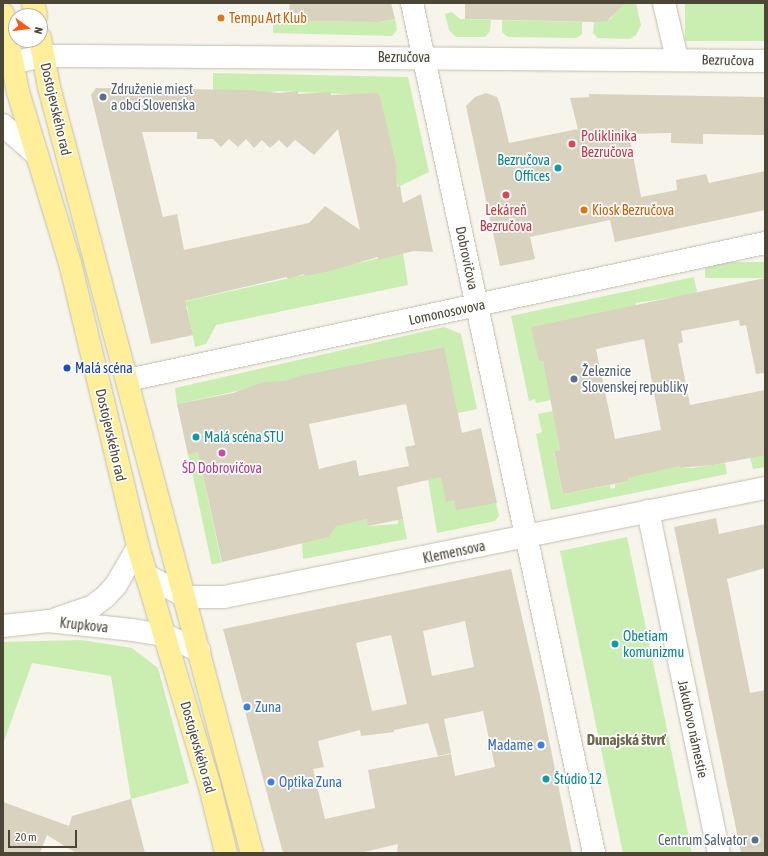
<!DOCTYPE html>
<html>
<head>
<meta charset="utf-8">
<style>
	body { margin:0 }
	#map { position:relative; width:768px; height:856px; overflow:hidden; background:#f6f4eb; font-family:"Asap Condensed",sans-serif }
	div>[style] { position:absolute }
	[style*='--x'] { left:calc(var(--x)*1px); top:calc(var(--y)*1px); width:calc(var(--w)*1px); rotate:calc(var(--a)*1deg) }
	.green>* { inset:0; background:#caedb1; transform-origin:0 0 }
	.building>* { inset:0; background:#d9d2bf }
	.roads { filter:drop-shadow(0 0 1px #c3beac) drop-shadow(0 0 1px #c3beac) }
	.minor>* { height:22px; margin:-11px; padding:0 11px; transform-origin:11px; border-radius:11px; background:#fff }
	.major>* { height:22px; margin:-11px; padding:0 11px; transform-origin:11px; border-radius:11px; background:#ffef9b }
	.dots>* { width:11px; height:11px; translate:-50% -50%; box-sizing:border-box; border:2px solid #fff; border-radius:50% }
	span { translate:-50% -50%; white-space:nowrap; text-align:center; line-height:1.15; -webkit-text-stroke:3.5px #fff; paint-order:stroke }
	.food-label { font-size:14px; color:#c56008 }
	.left { translate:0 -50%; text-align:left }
	.street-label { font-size:14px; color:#4c4637 }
	.service-label { font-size:14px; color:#4e5e75 }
	.right { translate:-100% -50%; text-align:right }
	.health-label { font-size:14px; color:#be3a42 }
	.culture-label { font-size:14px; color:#0d838f }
	.transit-label { font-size:14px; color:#164399 }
	.hotel-label { font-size:14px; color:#b23c85 }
	.shop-label { font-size:14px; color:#366cbe }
	.neighbourhood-label { font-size:15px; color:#6f664e; font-weight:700 }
	.frame { position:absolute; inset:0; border:4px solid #4c4637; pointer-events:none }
	.north { position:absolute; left:8px; top:8px; width:40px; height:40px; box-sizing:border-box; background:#fff; border:1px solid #b7b5af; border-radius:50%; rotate:104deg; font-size:11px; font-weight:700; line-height:16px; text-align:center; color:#4c4637 }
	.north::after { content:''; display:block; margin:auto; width:14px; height:18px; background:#ff5919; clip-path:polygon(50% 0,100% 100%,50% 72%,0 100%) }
	.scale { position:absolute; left:8px; top:830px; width:69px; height:18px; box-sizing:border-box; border:2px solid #4c4637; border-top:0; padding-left:5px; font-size:12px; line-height:14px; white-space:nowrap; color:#4c4637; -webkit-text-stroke:3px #fff; paint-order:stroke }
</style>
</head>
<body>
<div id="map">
	<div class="green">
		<i style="clip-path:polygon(619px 3px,636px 3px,641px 25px,636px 35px,630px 39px,598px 38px,593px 33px,594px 22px,611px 19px)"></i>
		<i style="left:685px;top:3px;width:80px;height:38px"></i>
		<i style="clip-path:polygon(452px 12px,460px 19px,491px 20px,490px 31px,485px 37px,456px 37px,449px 30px,445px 14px)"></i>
		<i style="clip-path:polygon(273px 17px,288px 18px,288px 21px,378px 22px,395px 19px,397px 30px,392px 36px,273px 33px)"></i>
		<i style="clip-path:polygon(502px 20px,582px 22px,582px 34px,576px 38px,508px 37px,502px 32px)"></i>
		<i style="clip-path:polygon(213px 73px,408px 77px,429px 172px,398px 187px,379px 93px,368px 95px,279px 91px,264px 93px,213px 91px)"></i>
		<i style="clip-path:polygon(403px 253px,408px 285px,216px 325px,206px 344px,195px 347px,187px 306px,174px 309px,173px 304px)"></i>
		<i style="left:765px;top:262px;width:16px;height:60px;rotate:90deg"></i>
		<i style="clip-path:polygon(694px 277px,697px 292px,695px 294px,636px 303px,636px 306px,532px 327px,539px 362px,543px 361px,551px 400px,536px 403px,535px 399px,529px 401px,511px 316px)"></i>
		<i style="clip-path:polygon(444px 327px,461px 334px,477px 409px,458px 413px,443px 347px,177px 404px,175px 388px)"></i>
		<i style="clip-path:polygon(553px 411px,560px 450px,554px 452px,563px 494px,610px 485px,611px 489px,615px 488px,615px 484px,629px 481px,628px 477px,679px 466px,680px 468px,692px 468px,725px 463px,727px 474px,551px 510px,536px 434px,542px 432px,538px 414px)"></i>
		<i style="clip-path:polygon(422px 443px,454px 500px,456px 509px,496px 503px,499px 516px,495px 521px,437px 533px)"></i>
		<i style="left:198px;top:452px;width:113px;height:10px;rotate:78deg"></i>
		<i style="clip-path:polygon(765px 453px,765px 467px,753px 469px,750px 457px)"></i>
		<i style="clip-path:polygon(367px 519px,369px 526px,398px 524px,398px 520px,403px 519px,407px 539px,303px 559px,302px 542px,321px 539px,332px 526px)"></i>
		<i style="clip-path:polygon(627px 537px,664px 715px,692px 853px,623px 853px,597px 730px,560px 551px)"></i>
		<i style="clip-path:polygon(81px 640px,132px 648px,158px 668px,189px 783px,131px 799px,111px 676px,32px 663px,3px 744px,3px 642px)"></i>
	</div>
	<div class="building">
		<i style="clip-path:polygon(290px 3px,391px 3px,395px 19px,378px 22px,288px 21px)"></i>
		<i style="clip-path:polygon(465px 3px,625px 3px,607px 21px,594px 22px,465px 19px)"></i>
		<i style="clip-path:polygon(evenodd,96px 88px,248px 90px,279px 93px,298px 91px,298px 94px,330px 92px,331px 95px,379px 93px,396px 164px,397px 187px,400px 186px,403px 203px,421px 194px,433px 252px,413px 251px,378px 260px,378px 257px,330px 271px,305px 276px,304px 274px,288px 279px,287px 277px,185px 301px,193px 335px,151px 344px,91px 95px,96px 88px,338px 129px,360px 230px,325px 206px,309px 223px,184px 250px,177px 214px,163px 217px,142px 132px,197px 132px,197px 139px,213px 139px,221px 147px,229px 139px,238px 147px,246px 139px,254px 148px,262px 140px,270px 148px,279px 140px,287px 148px,295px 140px,314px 155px,338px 129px)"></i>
		<i style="clip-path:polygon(486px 93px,497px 97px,500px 104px,509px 143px,578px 129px,570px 98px,589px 97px,589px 94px,765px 97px,765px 135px,703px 134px,703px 144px,671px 143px,671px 133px,629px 134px,641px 197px,677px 190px,676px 180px,706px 174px,709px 183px,765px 171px,765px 210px,615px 242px,610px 220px,530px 237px,535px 259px,500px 266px,466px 106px,475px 97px)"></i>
		<i style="clip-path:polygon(evenodd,765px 278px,765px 373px,756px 374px,746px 325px,740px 326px,739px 320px,681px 331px,683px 342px,678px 344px,690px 405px,765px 390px,765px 455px,713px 465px,680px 468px,679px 466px,628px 478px,629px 481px,563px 494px,554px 451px,560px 450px,543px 361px,539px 362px,531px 327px,765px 278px,644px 339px,661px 430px,615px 439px,596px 349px,644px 339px)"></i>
		<i style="clip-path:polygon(evenodd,444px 347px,462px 433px,481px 428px,497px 503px,456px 510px,454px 500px,446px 502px,441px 477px,397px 487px,403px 519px,368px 526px,367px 519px,336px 526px,329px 537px,222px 562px,198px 452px,188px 455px,177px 404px,233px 393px,264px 382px,284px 381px,304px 375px,444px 347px,406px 404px,415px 445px,405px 447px,409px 466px,359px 476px,356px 460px,319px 469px,309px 424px,406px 404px)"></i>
		<i style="clip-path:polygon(716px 518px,719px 534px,765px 524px,765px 568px,727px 579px,750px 693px,765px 690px,765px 853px,741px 853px,674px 527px)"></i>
		<i style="clip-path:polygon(evenodd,511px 569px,540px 696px,572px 853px,397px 853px,398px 844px,360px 853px,283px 853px,223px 629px,511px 569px,465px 621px,474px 667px,432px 676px,423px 631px,465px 621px,511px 569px,391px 635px,407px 704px,372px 711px,356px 643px,391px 635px,511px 569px,483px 711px,495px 767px,455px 776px,451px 754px,368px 770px,375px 808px,325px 819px,313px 769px,324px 767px,318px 741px,360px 730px,361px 736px,394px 732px,394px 730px,428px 723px,438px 756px,451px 753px,444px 719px,483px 711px)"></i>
		<i style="clip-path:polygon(131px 799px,145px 853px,76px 853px,47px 835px,40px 853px,3px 853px,3px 802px,69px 826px,72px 816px)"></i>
	</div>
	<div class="roads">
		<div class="minor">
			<i style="--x:412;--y:3;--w:869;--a:77.91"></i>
			<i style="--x:664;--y:3;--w:57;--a:76.9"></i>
			<i style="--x:3;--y:65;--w:41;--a:-12.7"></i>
			<i style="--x:43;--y:56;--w:33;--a:0"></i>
			<i style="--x:76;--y:56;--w:689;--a:0.42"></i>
			<i style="--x:3;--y:125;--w:45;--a:41.4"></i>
			<i style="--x:128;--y:380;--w:652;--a:-12.14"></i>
			<i style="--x:648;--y:511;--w:349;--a:78.3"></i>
			<i style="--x:146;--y:575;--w:46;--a:28.8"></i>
			<i style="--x:186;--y:597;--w:38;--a:0"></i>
			<i style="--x:224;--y:597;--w:552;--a:-11.39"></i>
			<i style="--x:56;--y:619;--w:39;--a:-19"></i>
			<i style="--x:93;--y:606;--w:15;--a:-37"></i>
			<i style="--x:105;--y:597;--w:16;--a:-47"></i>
			<i style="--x:116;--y:585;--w:44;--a:-59.9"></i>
			<i style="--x:3;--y:626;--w:45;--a:-6.3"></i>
			<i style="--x:48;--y:621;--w:84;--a:6.1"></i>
			<i style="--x:132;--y:630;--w:33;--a:9"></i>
			<i style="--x:165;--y:635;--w:38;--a:25"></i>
		</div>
		<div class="major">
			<i style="--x:33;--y:3;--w:13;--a:77"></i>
			<i style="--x:3;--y:14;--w:79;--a:79.1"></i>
			<i style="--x:18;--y:92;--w:179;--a:73.1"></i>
			<i style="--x:70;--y:263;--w:292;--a:76.5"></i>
			<i style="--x:138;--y:547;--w:246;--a:73.3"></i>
			<i style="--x:209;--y:783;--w:72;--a:76.3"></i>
			<i style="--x:40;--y:38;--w:50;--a:79.6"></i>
			<i style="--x:49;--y:87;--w:792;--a:75.16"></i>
		</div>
	</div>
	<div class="dots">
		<i style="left:221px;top:18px;background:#e8710a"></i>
		<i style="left:103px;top:97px;background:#5c6f8a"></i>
		<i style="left:572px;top:144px;background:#e0444e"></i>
		<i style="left:558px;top:168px;background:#0f9aa8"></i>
		<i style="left:506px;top:195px;background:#e0444e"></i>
		<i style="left:584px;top:210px;background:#e8710a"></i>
		<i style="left:67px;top:368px;background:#1a4fb4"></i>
		<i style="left:574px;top:379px;background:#5c6f8a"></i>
		<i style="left:196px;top:437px;background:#0f9aa8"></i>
		<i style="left:222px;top:453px;background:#d1479c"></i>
		<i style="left:615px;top:644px;background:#0f9aa8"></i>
		<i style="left:247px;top:707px;background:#3f7fe0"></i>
		<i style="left:541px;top:745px;background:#3f7fe0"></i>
		<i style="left:546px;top:779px;background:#0f9aa8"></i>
		<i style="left:271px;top:782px;background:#3f7fe0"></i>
		<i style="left:755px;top:840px;background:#5c6f8a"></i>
	</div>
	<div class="food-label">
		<span class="left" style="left:229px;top:18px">Tempu Art Klub</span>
		<span class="left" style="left:592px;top:210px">Kiosk Bezručova</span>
	</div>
	<div class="street-label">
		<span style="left:404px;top:57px">Bezručova</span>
		<span style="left:728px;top:60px;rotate:1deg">Bezručova</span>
		<span style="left:56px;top:109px;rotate:77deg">Dostojevského rad</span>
		<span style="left:467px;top:258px;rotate:78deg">Dobrovičova</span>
		<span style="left:447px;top:312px;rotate:-12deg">Lomonosovova</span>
		<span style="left:111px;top:435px;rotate:77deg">Dostojevského rad</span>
		<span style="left:454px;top:552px;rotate:-12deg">Klemensova</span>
		<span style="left:84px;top:625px;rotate:6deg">Krupkova</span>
		<span style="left:693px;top:729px;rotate:78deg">Jakubovo námestie</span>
		<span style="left:198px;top:747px;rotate:74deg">Dostojevského rad</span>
	</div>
	<div class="service-label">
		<span class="left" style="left:111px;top:97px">Združenie miest<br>a obcí Slovenska</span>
		<span class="left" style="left:582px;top:379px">Železnice<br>Slovenskej republiky</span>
		<span class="right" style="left:747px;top:840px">Centrum Salvator</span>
	</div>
	<div class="health-label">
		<span class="left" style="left:581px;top:144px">Poliklinika<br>Bezručova</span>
		<span style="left:506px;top:218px">Lekáreň<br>Bezručova</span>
	</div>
	<div class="culture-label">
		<span class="right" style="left:550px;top:168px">Bezručova<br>Offices</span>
		<span class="left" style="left:204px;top:437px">Malá scéna STU</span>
		<span class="left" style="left:623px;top:644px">Obetiam<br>komunizmu</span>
		<span class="left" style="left:554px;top:779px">Štúdio 12</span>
	</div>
	<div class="transit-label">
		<span class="left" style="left:75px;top:368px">Malá scéna</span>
	</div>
	<div class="hotel-label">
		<span style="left:222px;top:468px">ŠD Dobrovičova</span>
	</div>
	<div class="shop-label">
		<span class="left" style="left:255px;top:707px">Zuna</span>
		<span class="right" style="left:533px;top:745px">Madame</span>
		<span class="left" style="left:279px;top:782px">Optika Zuna</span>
	</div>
	<div class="neighbourhood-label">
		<span style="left:626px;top:740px">Dunajská štvrť</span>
	</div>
	<div class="frame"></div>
	<div class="north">N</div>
	<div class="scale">20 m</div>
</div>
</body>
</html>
